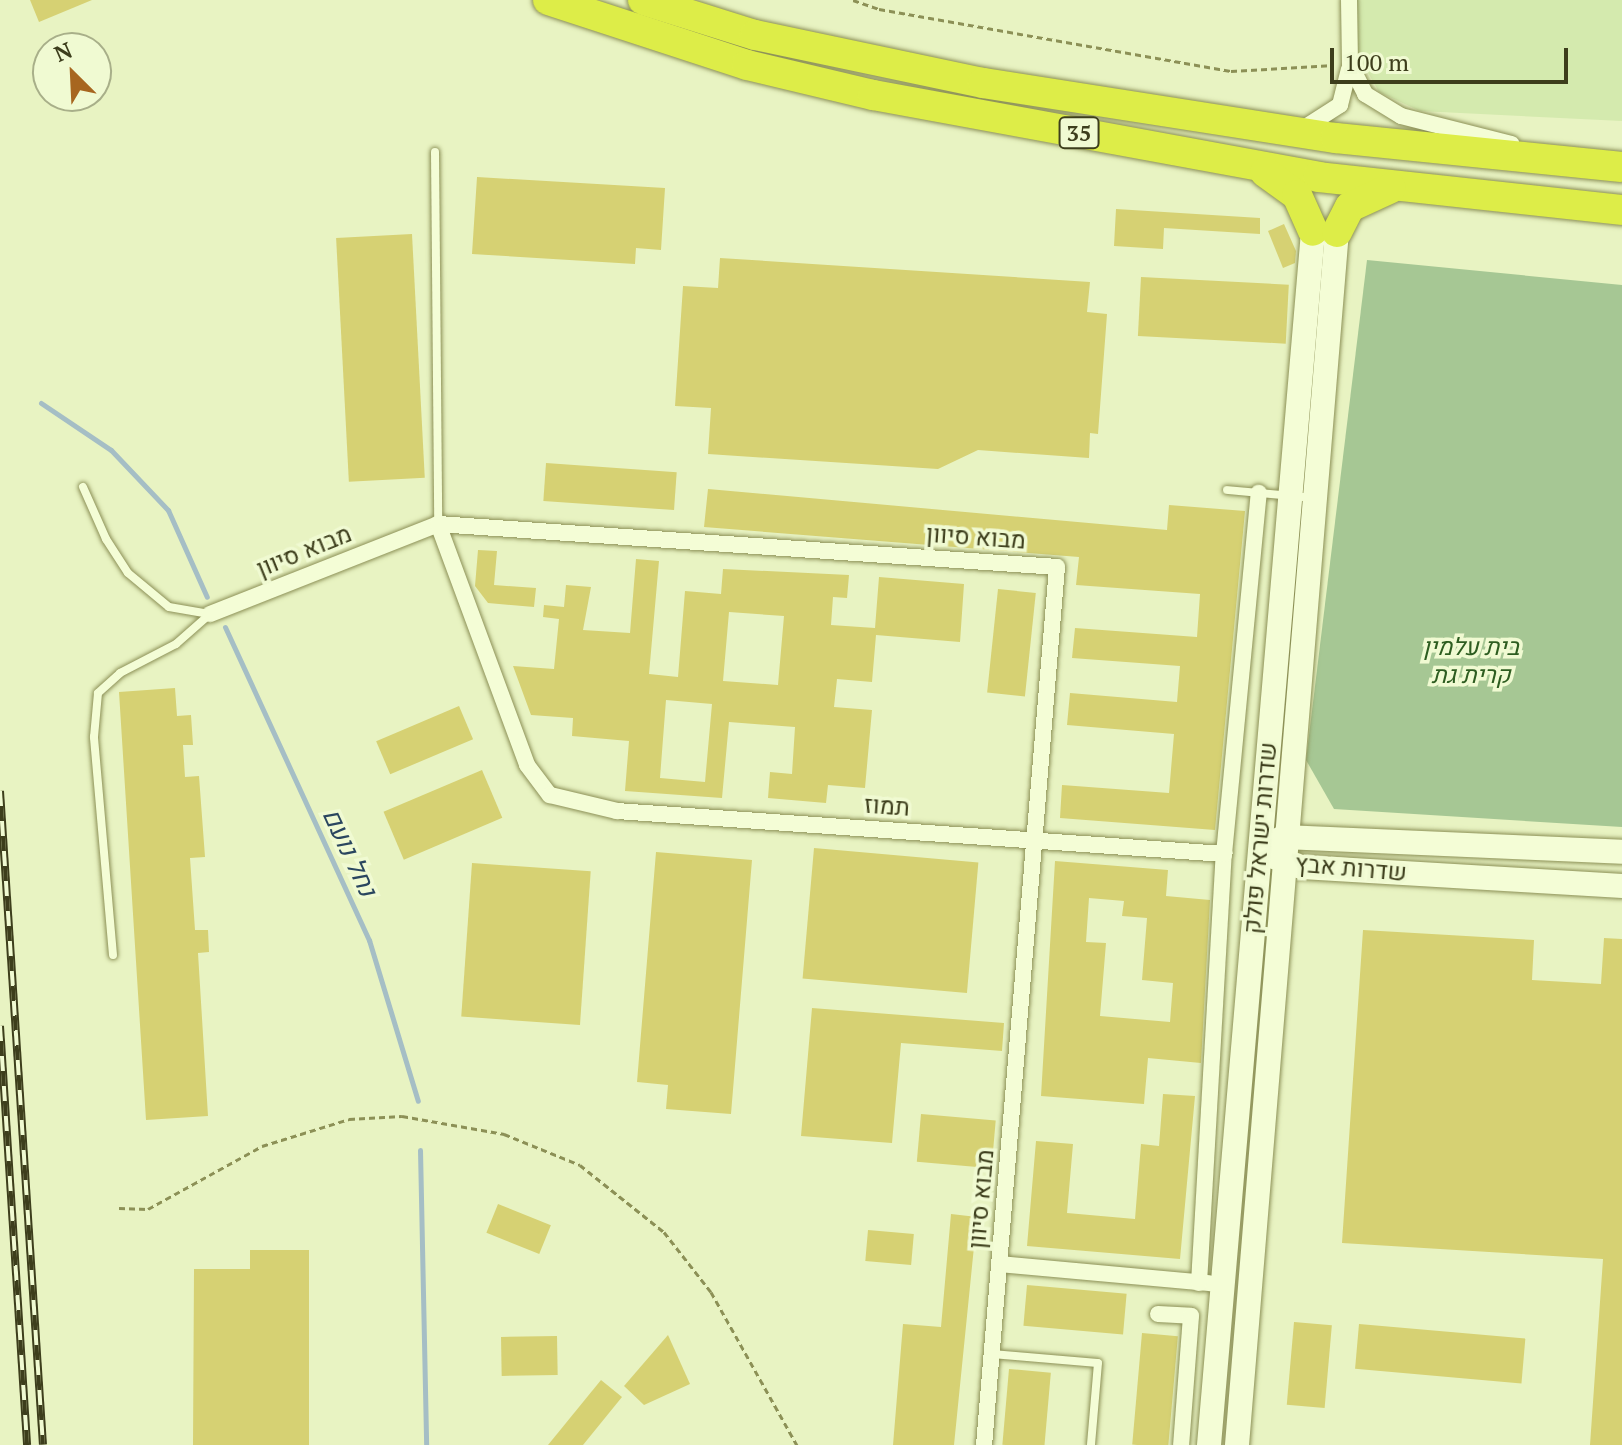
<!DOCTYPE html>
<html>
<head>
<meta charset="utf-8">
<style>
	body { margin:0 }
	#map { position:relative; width:1622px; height:1445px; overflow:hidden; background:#e8f3c2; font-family:"PT Serif",Heebo,serif }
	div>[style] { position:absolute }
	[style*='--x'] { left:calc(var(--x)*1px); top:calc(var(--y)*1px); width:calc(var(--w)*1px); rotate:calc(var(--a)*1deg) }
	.farmland>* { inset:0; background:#d4eaae }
	.cemetery>* { inset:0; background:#a6c794 }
	.stream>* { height:5px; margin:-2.5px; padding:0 2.5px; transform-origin:2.5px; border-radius:2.5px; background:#a5bec5 }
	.building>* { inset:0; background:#d6d173; transform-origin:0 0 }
	.path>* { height:3px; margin-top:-1.5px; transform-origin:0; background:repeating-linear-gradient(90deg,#8c9056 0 6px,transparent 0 10px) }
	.roads { filter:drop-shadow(0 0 2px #8c9056) drop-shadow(0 0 2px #8c9056) }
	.lane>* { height:8px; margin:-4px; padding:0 4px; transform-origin:4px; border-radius:4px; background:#f4fdd6 }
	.street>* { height:16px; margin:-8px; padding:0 8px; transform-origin:8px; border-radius:8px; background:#f4fdd6 }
	.secondary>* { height:24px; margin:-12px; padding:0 12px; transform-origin:12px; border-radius:12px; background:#f4fdd6 }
	.highway>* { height:30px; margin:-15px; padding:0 15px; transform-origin:15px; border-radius:15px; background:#dded48 }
	.rail>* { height:8px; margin-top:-4px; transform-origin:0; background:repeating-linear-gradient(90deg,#f0fad2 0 15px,#3d3e1c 0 30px); box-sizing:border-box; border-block:2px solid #3d3e1c }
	span { translate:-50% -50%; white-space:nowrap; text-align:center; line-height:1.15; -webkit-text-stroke:7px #f0fad2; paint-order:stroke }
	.shield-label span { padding:2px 6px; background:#f0fad2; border:2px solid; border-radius:6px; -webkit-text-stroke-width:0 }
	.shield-label { font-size:22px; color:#3d3e1c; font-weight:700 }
	.street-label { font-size:24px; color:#3d3e1c }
	.park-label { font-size:24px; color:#2d5d20; font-style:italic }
	.water-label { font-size:26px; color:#2a465f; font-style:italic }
	.north { position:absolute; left:32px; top:32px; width:80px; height:80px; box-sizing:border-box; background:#f0fad2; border:2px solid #a8af89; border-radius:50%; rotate:336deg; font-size:22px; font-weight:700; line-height:32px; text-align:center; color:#3d3e1c }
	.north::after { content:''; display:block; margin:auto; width:28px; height:36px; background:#a7661f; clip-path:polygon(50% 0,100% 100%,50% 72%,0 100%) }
	.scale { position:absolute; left:1330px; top:48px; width:238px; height:36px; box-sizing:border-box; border:4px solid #3d3e1c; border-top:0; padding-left:10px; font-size:24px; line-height:28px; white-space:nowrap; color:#3d3e1c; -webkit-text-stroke:6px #f0fad2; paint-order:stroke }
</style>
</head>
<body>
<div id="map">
	<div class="farmland">
		<i style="clip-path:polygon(1347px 0,1622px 0,1622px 121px,1420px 111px,1379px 92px,1357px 53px)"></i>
	</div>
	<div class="cemetery">
		<i style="clip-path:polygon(1367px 260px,1622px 285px,1622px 827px,1334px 809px,1306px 760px)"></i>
	</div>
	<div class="stream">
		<i style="--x:41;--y:403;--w:84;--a:33.9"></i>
		<i style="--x:111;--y:450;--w:83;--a:46.5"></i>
		<i style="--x:168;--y:510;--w:95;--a:65.9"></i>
		<i style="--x:225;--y:627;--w:345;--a:65.3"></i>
		<i style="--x:369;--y:940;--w:168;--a:73.1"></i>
		<i style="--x:420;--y:1150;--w:295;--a:88.8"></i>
	</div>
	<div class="building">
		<i style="clip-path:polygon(30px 0,92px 0,39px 22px)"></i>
		<i style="clip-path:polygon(477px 177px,665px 188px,661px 250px,636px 248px,635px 264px,472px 254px)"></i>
		<i style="clip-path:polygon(1116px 209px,1260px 218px,1260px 234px,1164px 228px,1163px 249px,1114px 246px)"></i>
		<i style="clip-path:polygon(1284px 224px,1296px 251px,1295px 263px,1283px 268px,1268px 231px)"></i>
		<i style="left:412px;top:234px;width:244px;height:76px;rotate:87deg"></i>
		<i style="clip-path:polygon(720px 258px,1090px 282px,1087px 312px,1107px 314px,1098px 434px,1090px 433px,1089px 458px,978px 450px,938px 469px,708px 454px,711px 408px,675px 406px,683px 286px,718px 288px)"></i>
		<i style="left:1141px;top:277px;width:148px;height:59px;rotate:3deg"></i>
		<i style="left:546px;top:463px;width:131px;height:38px;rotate:4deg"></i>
		<i style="clip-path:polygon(708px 489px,1167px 530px,1169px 505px,1245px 511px,1215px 830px,1060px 818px,1062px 785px,1169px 793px,1174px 734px,1067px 725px,1070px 693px,1177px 702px,1180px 666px,1072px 658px,1075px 628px,1197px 637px,1200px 594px,1076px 585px,1079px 557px,704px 527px)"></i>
		<i style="clip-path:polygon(478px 550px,497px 551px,494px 585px,536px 588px,534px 607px,488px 603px,475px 586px)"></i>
		<i style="clip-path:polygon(evenodd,636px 559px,659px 561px,649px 674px,678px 677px,685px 591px,721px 594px,723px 569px,849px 575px,847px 598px,833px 597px,831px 625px,875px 628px,879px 577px,964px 584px,960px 642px,876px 635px,872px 682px,837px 679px,834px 707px,872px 710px,865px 788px,828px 785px,826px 803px,768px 798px,770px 772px,792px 774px,795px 727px,729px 722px,722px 798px,625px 791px,629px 741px,572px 736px,573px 718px,531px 715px,513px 666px,554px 669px,559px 619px,543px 617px,544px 605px,564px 607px,566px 585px,591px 587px,583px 630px,630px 633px,636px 559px,729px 612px,784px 616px,778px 685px,723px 681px,729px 612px,636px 559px,666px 700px,712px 704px,705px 782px,660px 778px,666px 700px)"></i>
		<i style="left:998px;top:589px;width:38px;height:104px;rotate:6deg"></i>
		<i style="clip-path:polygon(175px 688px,177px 716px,191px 715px,193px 745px,183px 745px,185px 777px,199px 776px,205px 857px,190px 858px,195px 930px,208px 930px,209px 952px,198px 953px,208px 1116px,146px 1120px,119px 692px)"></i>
		<i style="left:459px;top:706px;width:36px;height:90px;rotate:67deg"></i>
		<i style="left:482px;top:770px;width:52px;height:107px;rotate:67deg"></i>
		<i style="left:814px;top:848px;width:165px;height:131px;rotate:5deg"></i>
		<i style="clip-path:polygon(656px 852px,752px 860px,731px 1114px,666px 1109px,668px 1085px,637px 1082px)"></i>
		<i style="clip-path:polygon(evenodd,1055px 861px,1168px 870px,1166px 896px,1210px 900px,1201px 1063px,1148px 1058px,1144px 1104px,1041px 1096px,1055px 861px,1089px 898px,1124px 901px,1122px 916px,1147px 918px,1142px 980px,1173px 983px,1170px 1022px,1100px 1016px,1106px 943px,1086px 942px,1089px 898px)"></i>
		<i style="left:472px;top:863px;width:119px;height:154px;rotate:4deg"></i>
		<i style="clip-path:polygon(1363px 930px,1534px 940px,1532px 980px,1601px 984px,1604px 938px,1622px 939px,1622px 1445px,1590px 1445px,1603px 1259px,1342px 1243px)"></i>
		<i style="clip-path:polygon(812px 1008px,1004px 1023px,1002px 1051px,901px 1043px,892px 1143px,801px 1136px)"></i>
		<i style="clip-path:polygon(1163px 1094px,1195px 1096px,1180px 1259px,1027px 1246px,1036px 1141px,1073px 1144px,1067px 1213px,1135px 1219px,1141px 1144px,1159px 1146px)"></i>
		<i style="left:921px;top:1114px;width:75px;height:48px;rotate:5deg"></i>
		<i style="left:498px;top:1204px;width:57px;height:31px;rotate:22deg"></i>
		<i style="clip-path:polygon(951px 1214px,977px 1217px,954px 1445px,893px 1445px,903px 1324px,941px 1327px)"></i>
		<i style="left:868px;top:1230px;width:46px;height:31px;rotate:5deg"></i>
		<i style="clip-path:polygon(250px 1250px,309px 1250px,309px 1445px,193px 1445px,194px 1269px,250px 1269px)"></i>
		<i style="left:1027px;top:1285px;width:100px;height:41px;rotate:5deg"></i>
		<i style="left:1294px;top:1322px;width:38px;height:83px;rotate:5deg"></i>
		<i style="left:1359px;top:1324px;width:167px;height:45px;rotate:5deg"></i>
		<i style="left:1142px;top:1333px;width:36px;height:112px;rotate:5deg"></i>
		<i style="clip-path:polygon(668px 1335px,690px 1384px,644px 1405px,624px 1386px)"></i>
		<i style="left:557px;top:1336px;width:39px;height:56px;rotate:89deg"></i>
		<i style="left:1009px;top:1369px;width:42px;height:76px;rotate:5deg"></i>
		<i style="clip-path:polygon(601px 1380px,622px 1397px,583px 1445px,548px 1445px)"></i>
	</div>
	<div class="path">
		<i style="--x:853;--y:0;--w:28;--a:19"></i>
		<i style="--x:879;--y:9;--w:357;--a:10"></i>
		<i style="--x:1231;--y:71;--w:103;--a:-3.3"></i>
		<i style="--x:119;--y:1208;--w:29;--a:2"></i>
		<i style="--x:148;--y:1209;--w:130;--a:-28.9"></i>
		<i style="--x:262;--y:1146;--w:91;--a:-17.2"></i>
		<i style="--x:349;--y:1119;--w:53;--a:-3.2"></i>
		<i style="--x:402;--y:1116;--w:104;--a:10"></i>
		<i style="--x:504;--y:1134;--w:82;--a:22.2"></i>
		<i style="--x:580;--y:1165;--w:107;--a:38.6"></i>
		<i style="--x:664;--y:1232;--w:76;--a:51.9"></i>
		<i style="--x:711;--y:1292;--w:176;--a:60.7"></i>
	</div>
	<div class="roads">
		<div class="lane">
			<i style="--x:435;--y:152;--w:372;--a:89.5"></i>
			<i style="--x:83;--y:487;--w:57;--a:66.1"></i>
			<i style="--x:106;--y:539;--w:40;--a:57.1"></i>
			<i style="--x:128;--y:573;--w:53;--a:39.7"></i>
			<i style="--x:169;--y:607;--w:41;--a:9.9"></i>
			<i style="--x:1227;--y:490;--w:86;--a:5.3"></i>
			<i style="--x:113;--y:955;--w:219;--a:-95"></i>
			<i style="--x:94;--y:737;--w:44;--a:-84.8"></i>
			<i style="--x:98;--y:693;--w:30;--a:-42"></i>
			<i style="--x:120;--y:673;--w:63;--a:-27.4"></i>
			<i style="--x:176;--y:644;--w:45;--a:-41.4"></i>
			<i style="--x:992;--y:1354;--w:106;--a:4.9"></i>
			<i style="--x:1098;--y:1363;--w:82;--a:94.9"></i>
		</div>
		<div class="street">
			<i style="--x:1349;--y:0;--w:64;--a:89.1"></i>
			<i style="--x:1350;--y:64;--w:34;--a:63"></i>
			<i style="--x:1365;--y:94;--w:42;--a:31.4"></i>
			<i style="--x:1401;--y:116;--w:114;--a:14.2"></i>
			<i style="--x:1304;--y:128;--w:43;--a:-32.6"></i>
			<i style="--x:1340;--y:105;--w:37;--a:-76"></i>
			<i style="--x:438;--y:524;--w:257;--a:69.7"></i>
			<i style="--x:527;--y:765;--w:38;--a:53"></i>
			<i style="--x:550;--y:795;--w:69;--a:13.4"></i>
			<i style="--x:617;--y:811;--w:609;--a:4.05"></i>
			<i style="--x:210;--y:614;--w:245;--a:-21.5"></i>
			<i style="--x:438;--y:524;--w:620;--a:3.97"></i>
			<i style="--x:1057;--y:567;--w:881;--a:94.75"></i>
			<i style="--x:999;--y:1264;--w:211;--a:5.2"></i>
			<i style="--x:1199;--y:1283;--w:430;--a:-86.7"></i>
			<i style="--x:1224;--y:854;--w:363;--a:-84.5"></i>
			<i style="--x:1158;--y:1314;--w:33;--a:3"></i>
			<i style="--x:1191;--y:1316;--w:129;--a:94.4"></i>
		</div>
		<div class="secondary">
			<i style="--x:1270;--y:844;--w:16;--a:-27"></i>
			<i style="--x:1284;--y:837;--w:338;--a:2.5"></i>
			<i style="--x:1271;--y:856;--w:33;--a:20"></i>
			<i style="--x:1302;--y:867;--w:321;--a:3.4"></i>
			<i style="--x:1209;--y:1445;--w:1218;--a:-85.1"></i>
			<i style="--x:1237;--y:1445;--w:1217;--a:-85.29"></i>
		</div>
		<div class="highway">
			<i style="--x:548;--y:0;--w:209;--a:18.1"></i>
			<i style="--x:747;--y:65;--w:130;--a:13.4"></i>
			<i style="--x:873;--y:95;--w:452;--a:10.4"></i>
			<i style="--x:1318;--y:177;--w:306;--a:6.2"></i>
			<i style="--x:643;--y:0;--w:117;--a:17.4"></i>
			<i style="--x:755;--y:35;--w:233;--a:11.9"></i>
			<i style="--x:983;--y:83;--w:357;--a:8.9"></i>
			<i style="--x:1336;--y:138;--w:287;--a:5.8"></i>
			<i style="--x:1265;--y:172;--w:39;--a:36"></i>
			<i style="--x:1297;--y:195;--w:39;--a:66"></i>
			<i style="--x:1337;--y:232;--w:28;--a:-63"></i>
			<i style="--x:1350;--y:207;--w:45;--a:-24.9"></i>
		</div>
	</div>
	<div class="rail">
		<i style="--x:0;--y:791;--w:655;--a:86.24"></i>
		<i style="--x:0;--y:1026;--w:420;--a:86.3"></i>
	</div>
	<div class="shield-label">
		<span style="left:1079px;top:133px">35</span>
	</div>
	<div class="street-label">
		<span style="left:976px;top:537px;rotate:4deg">מבוא סיוון</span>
		<span style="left:304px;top:551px;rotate:-22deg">מבוא סיוון</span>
		<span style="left:887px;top:806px;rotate:4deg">תמוז</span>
		<span style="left:1260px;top:838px;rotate:-85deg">שדרות ישראל פולק</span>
		<span style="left:1351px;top:868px;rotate:5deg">שדרות אבץ</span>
		<span style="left:981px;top:1199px;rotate:-85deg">מבוא סיוון</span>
	</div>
	<div class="park-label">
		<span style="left:1471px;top:661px">בית עלמין<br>קרית גת</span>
	</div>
	<div class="water-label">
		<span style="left:350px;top:852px;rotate:65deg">נחל נועם</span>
	</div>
	<div class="north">N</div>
	<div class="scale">100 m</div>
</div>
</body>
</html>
